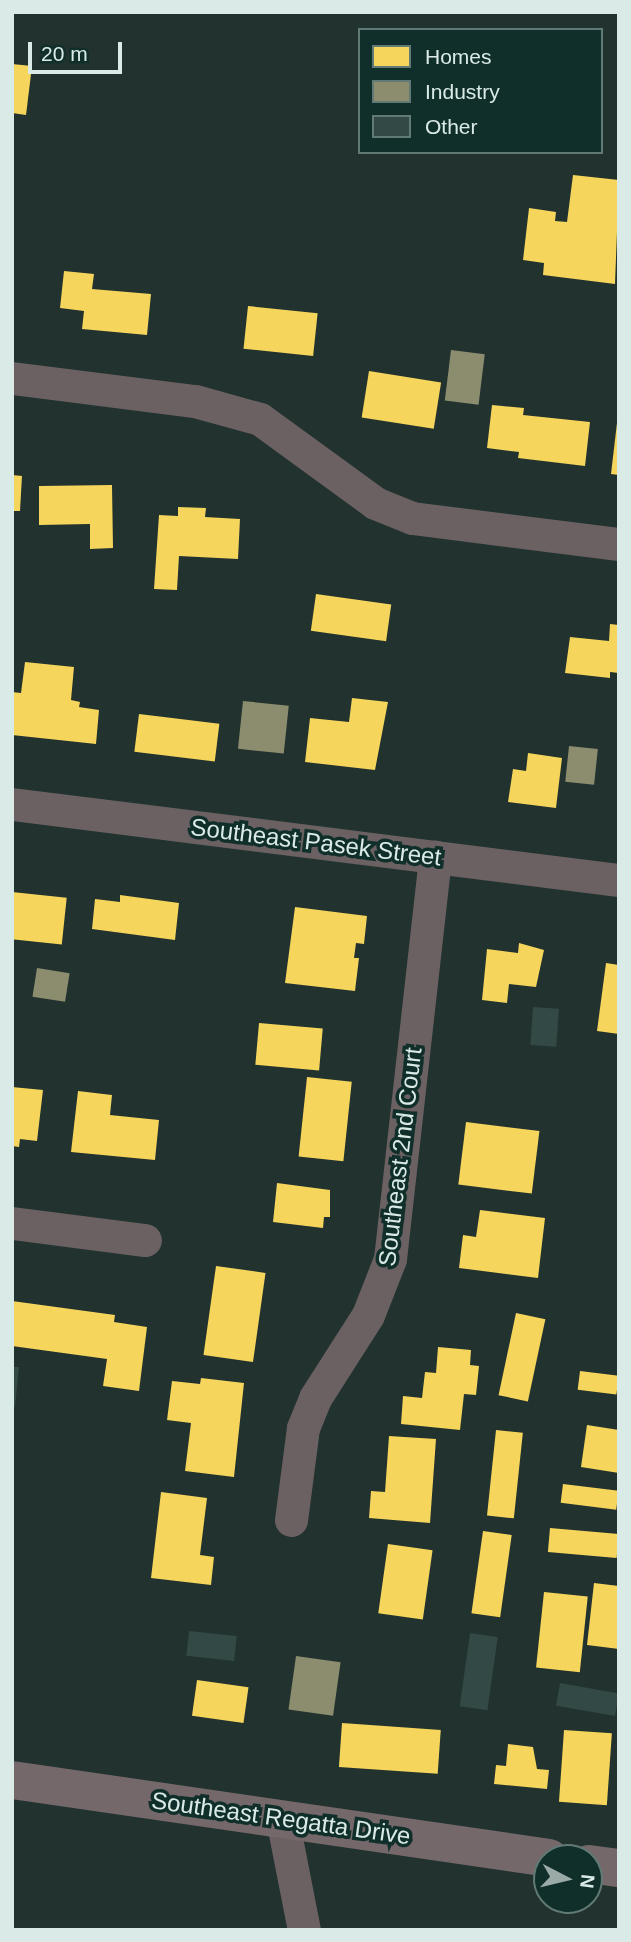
<!DOCTYPE html>
<html>
<head>
<meta charset="utf-8">
<style>
	body { margin:0 }
	#map { position:relative; width:631px; height:1942px; overflow:hidden; background:#22322f; font-family:Helvetica,sans-serif }
	div>[style] { position:absolute }
	[style*='--x'] { left:calc(var(--x)*1px); top:calc(var(--y)*1px); width:calc(var(--w)*1px); rotate:calc(var(--a)*1deg) }
	.homes>* { inset:0; background:#f6d55c; transform-origin:0 0 }
	.industry>* { inset:0; background:#8c8c6e; transform-origin:0 0 }
	.building>* { inset:0; background:#324945; transform-origin:0 0 }
	.minor>* { height:33px; margin:-16.5px; padding:0 16.5px; transform-origin:16.5px; border-radius:16.5px; background:#6b6162 }
	.major>* { height:38px; margin:-19px; padding:0 19px; transform-origin:19px; border-radius:19px; background:#74686a }
	span { translate:-50% -50%; white-space:nowrap; text-align:center; line-height:1.15; -webkit-text-stroke:7px #112f2a; paint-order:stroke }
	.street-label { font-size:24px; color:#daebe7 }
	.frame { position:absolute; inset:0; border:14px solid #daebe7; pointer-events:none }
	.legend { position:absolute; left:358px; top:28px; width:245px; height:126px; box-sizing:border-box; background:#112f2a; border:2px solid #617a76; margin:0; padding:9px 12px; list-style:none; font-size:21px; color:#daebe7 }
	.legend li { display:flex; align-items:center; gap:14px; height:35px }
	.legend b { width:35px; border:2px solid #617a76 }
	.north { position:absolute; left:533px; top:1844px; width:70px; height:70px; box-sizing:border-box; background:#112f2a; border:2px solid #617a76; border-radius:50%; rotate:97deg; font-size:19px; font-weight:700; line-height:28px; text-align:center; color:#daebe7 }
	.north::after { content:''; display:block; margin:auto; width:24px; height:32px; background:#9aaaa7; clip-path:polygon(50% 0,100% 100%,50% 72%,0 100%) }
	.scale { position:absolute; left:28px; top:42px; width:94px; height:32px; box-sizing:border-box; border:4px solid #daebe7; border-top:0; padding-left:9px; font-size:21px; line-height:24px; white-space:nowrap; color:#daebe7; -webkit-text-stroke:5px #112f2a; paint-order:stroke }
</style>
</head>
<body>
<div id="map">
	<div class="homes">
		<i style="clip-path:polygon(12px 64px,32px 66px,26px 115px,12px 113px)"></i>
		<i style="clip-path:polygon(573px 175px,619px 180px,615px 284px,543px 275px,544px 263px,523px 260px,529px 208px,556px 212px,555px 221px,567px 222px)"></i>
		<i style="clip-path:polygon(64px 271px,94px 274px,92px 289px,151px 294px,147px 335px,82px 329px,84px 311px,60px 308px)"></i>
		<i style="left:248px;top:306px;width:70px;height:43px;rotate:6deg"></i>
		<i style="left:369px;top:371px;width:73px;height:47px;rotate:9deg"></i>
		<i style="clip-path:polygon(492px 405px,524px 408px,523px 415px,590px 422px,585px 466px,518px 458px,519px 452px,487px 448px)"></i>
		<i style="clip-path:polygon(617px 423px,619px 423px,619px 475px,611px 474px)"></i>
		<i style="clip-path:polygon(12px 475px,22px 476px,20px 511px,12px 511px)"></i>
		<i style="clip-path:polygon(112px 485px,113px 548px,90px 549px,90px 524px,39px 525px,39px 486px)"></i>
		<i style="clip-path:polygon(178px 507px,206px 508px,205px 517px,240px 519px,238px 559px,179px 556px,177px 590px,154px 589px,159px 515px,178px 516px)"></i>
		<i style="left:316px;top:594px;width:76px;height:37px;rotate:8deg"></i>
		<i style="clip-path:polygon(610px 624px,619px 625px,619px 673px,610px 672px,610px 678px,565px 673px,570px 637px,609px 641px)"></i>
		<i style="clip-path:polygon(25px 662px,74px 667px,71px 700px,80px 702px,79px 707px,99px 710px,96px 744px,12px 735px,12px 692px,21px 693px)"></i>
		<i style="clip-path:polygon(352px 698px,388px 702px,375px 770px,305px 762px,310px 718px,349px 722px)"></i>
		<i style="left:139px;top:714px;width:81px;height:38px;rotate:7deg"></i>
		<i style="clip-path:polygon(528px 753px,562px 758px,556px 808px,508px 802px,513px 769px,526px 771px)"></i>
		<i style="left:12px;top:892px;width:55px;height:47px;rotate:6deg"></i>
		<i style="clip-path:polygon(120px 895px,179px 903px,175px 940px,92px 929px,95px 899px,120px 902px)"></i>
		<i style="clip-path:polygon(295px 907px,367px 916px,364px 944px,356px 943px,354px 958px,359px 958px,355px 991px,285px 983px)"></i>
		<i style="clip-path:polygon(519px 943px,544px 950px,536px 987px,509px 984px,507px 1003px,482px 1000px,487px 949px,518px 953px)"></i>
		<i style="clip-path:polygon(606px 963px,619px 965px,619px 1034px,597px 1031px)"></i>
		<i style="left:259px;top:1023px;width:64px;height:42px;rotate:5deg"></i>
		<i style="left:307px;top:1077px;width:45px;height:80px;rotate:6deg"></i>
		<i style="clip-path:polygon(12px 1087px,43px 1090px,37px 1141px,20px 1139px,19px 1147px,12px 1146px)"></i>
		<i style="clip-path:polygon(78px 1091px,112px 1095px,110px 1115px,159px 1120px,155px 1160px,71px 1152px)"></i>
		<i style="left:466px;top:1122px;width:74px;height:63px;rotate:7deg"></i>
		<i style="clip-path:polygon(277px 1183px,330px 1190px,330px 1217px,324px 1217px,323px 1228px,273px 1222px)"></i>
		<i style="clip-path:polygon(480px 1210px,545px 1218px,538px 1278px,459px 1268px,463px 1235px,476px 1237px)"></i>
		<i style="left:216px;top:1266px;width:50px;height:90px;rotate:8deg"></i>
		<i style="clip-path:polygon(12px 1301px,115px 1315px,114px 1322px,147px 1327px,139px 1391px,103px 1386px,107px 1359px,12px 1346px)"></i>
		<i style="left:516px;top:1313px;width:30px;height:84px;rotate:12deg"></i>
		<i style="clip-path:polygon(438px 1347px,471px 1350px,470px 1365px,479px 1366px,476px 1395px,464px 1394px,460px 1430px,401px 1424px,403px 1396px,422px 1398px,425px 1372px,436px 1373px)"></i>
		<i style="left:580px;top:1371px;width:39px;height:19px;rotate:7deg"></i>
		<i style="clip-path:polygon(201px 1378px,244px 1383px,234px 1477px,185px 1471px,191px 1423px,167px 1420px,172px 1381px,200px 1384px)"></i>
		<i style="clip-path:polygon(587px 1425px,619px 1430px,619px 1473px,581px 1467px)"></i>
		<i style="left:496px;top:1430px;width:27px;height:86px;rotate:6deg"></i>
		<i style="clip-path:polygon(389px 1436px,436px 1439px,430px 1523px,369px 1518px,371px 1491px,385px 1492px)"></i>
		<i style="left:563px;top:1484px;width:56px;height:19px;rotate:7deg"></i>
		<i style="clip-path:polygon(161px 1492px,207px 1498px,200px 1555px,214px 1557px,211px 1585px,151px 1578px)"></i>
		<i style="left:550px;top:1528px;width:69px;height:24px;rotate:5deg"></i>
		<i style="left:483px;top:1531px;width:29px;height:83px;rotate:8deg"></i>
		<i style="left:388px;top:1544px;width:45px;height:70px;rotate:8deg"></i>
		<i style="clip-path:polygon(594px 1583px,619px 1586px,619px 1649px,587px 1645px)"></i>
		<i style="left:544px;top:1592px;width:44px;height:76px;rotate:6deg"></i>
		<i style="left:197px;top:1680px;width:52px;height:36px;rotate:8deg"></i>
		<i style="left:342px;top:1723px;width:99px;height:44px;rotate:4deg"></i>
		<i style="left:564px;top:1730px;width:48px;height:72px;rotate:4deg"></i>
		<i style="clip-path:polygon(508px 1744px,533px 1747px,537px 1769px,549px 1770px,547px 1789px,494px 1784px,496px 1765px,506px 1766px)"></i>
	</div>
	<div class="industry">
		<i style="left:451px;top:350px;width:34px;height:51px;rotate:7deg"></i>
		<i style="left:243px;top:701px;width:46px;height:48px;rotate:6deg"></i>
		<i style="left:569px;top:746px;width:29px;height:36px;rotate:6deg"></i>
		<i style="left:37px;top:968px;width:33px;height:29px;rotate:9deg"></i>
		<i style="left:296px;top:1656px;width:45px;height:54px;rotate:8deg"></i>
	</div>
	<div class="building">
		<i style="left:533px;top:1007px;width:26px;height:38px;rotate:4deg"></i>
		<i style="clip-path:polygon(12px 1367px,19px 1367px,15px 1407px,12px 1407px)"></i>
		<i style="left:189px;top:1631px;width:48px;height:25px;rotate:6deg"></i>
		<i style="left:470px;top:1633px;width:28px;height:74px;rotate:8deg"></i>
		<i style="left:560px;top:1683px;width:60px;height:23px;rotate:10deg"></i>
	</div>
	<div class="minor">
		<i style="--x:12;--y:378;--w:184;--a:7.2"></i>
		<i style="--x:195;--y:401;--w:67;--a:15.5"></i>
		<i style="--x:260;--y:419;--w:142;--a:36.1"></i>
		<i style="--x:375;--y:503;--w:40;--a:22"></i>
		<i style="--x:412;--y:518;--w:209;--a:7.2"></i>
		<i style="--x:12;--y:804;--w:612;--a:7.14"></i>
		<i style="--x:12;--y:1223;--w:134;--a:7.3"></i>
		<i style="--x:291;--y:1520;--w:93;--a:-82.6"></i>
		<i style="--x:303;--y:1428;--w:32;--a:-68"></i>
		<i style="--x:315;--y:1398;--w:98;--a:-57.4"></i>
		<i style="--x:368;--y:1315;--w:60;--a:-68.6"></i>
		<i style="--x:390;--y:1259;--w:405;--a:-83.6"></i>
		<i style="--x:282;--y:1818;--w:114;--a:78.9"></i>
	</div>
	<div class="major">
		<i style="--x:12;--y:1780;--w:543;--a:8.26"></i>
		<i style="--x:589;--y:1864;--w:30;--a:8"></i>
	</div>
	<div class="street-label">
		<span style="left:316px;top:842px;rotate:7deg">Southeast Pasek Street</span>
		<span style="left:400px;top:1157px;rotate:-83deg">Southeast 2nd Court</span>
		<span style="left:281px;top:1818px;rotate:8deg">Southeast Regatta Drive</span>
	</div>
	<div class="frame"></div>
	<ul class="legend">
	<li><b style="height:19px;background:#f6d55c"></b>Homes</li>
	<li><b style="height:19px;background:#8c8c6e"></b>Industry</li>
	<li><b style="height:19px;background:#324945"></b>Other</li>
	</ul>
	<div class="north">N</div>
	<div class="scale">20 m</div>
</div>
</body>
</html>
